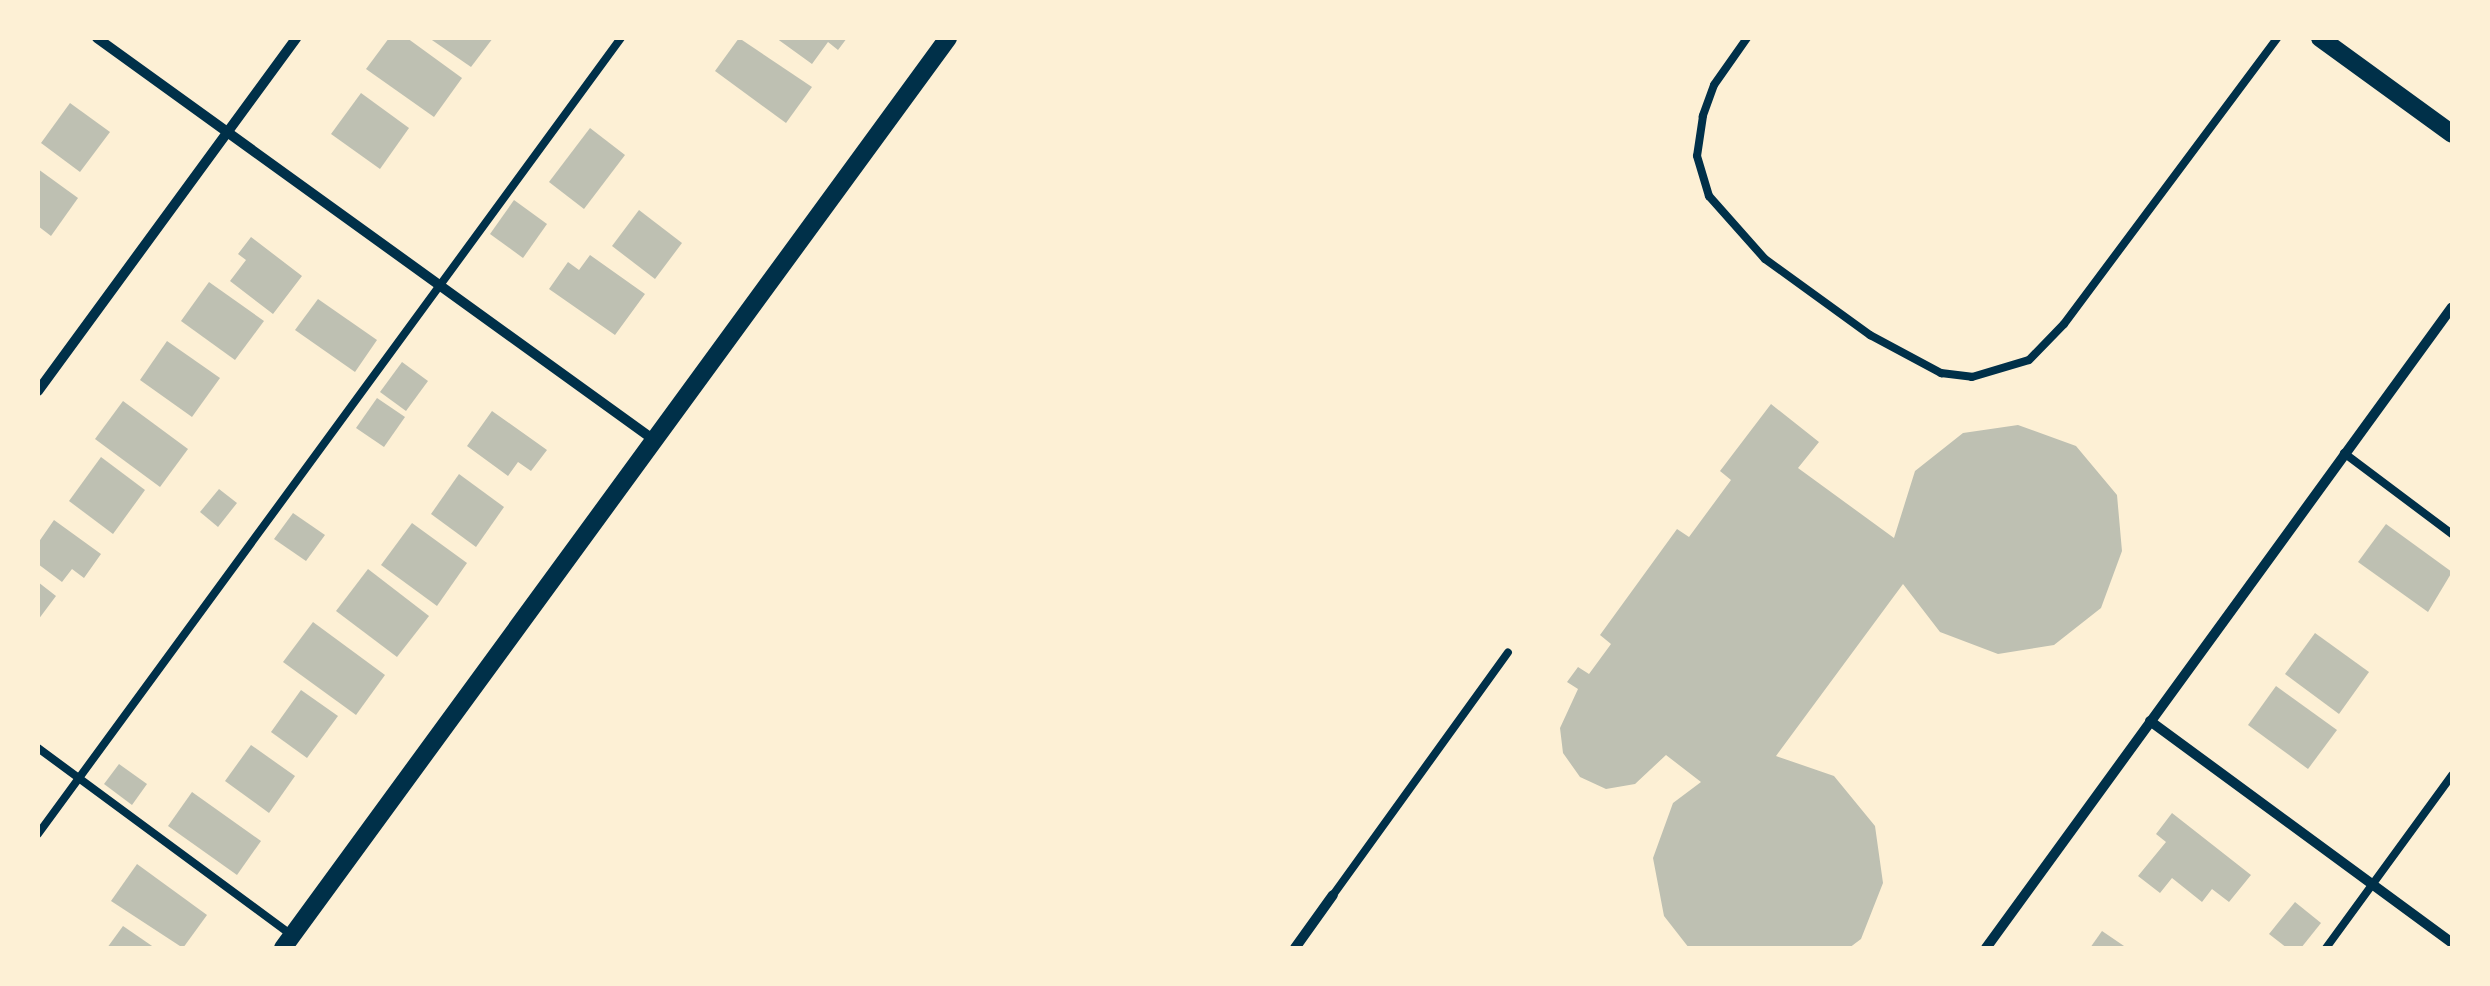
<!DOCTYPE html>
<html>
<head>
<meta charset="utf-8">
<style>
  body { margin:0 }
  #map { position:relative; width:2490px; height:986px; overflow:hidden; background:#fdf0d5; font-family:Arial,sans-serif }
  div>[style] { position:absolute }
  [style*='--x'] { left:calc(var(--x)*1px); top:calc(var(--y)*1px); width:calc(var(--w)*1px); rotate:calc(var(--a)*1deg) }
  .building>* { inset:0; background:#bec0b2 }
  .service>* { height:8px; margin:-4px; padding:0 4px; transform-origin:4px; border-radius:4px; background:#003049 }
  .minor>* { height:10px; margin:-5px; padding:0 5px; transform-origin:5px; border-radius:5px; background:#003049 }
  .tertiary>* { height:18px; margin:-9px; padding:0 9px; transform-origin:9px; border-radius:9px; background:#003049 }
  span { translate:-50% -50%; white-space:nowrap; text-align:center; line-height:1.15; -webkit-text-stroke:9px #fdf0d5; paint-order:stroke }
  .frame { position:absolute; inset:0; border:40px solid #fdf0d5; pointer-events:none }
</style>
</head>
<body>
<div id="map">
  <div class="building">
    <div style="clip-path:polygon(389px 38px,407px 38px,462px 78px,434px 117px,366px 69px)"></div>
    <div style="clip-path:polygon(429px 38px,493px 38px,471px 67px)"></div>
    <div style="clip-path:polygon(739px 38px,812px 87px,786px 123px,715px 71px)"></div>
    <div style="clip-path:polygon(776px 38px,847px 38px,838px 50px,828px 42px,812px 64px)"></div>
    <div style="clip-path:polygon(361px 93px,409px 128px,380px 169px,331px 134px)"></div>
    <div style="clip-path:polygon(70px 103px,110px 132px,80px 172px,41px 143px)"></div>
    <div style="clip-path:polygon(590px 128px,625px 155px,584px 209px,549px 182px)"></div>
    <div style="clip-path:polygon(38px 169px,78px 198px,51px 236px,38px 226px)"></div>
    <div style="clip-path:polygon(514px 200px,547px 224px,523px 258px,490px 234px)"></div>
    <div style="clip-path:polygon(639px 210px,682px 243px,655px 279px,612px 246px)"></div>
    <div style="clip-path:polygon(251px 237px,302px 276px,273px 314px,230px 281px,246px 260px,238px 254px)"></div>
    <div style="clip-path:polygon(590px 255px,645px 294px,615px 335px,549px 289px,568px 262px,579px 270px)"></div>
    <div style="clip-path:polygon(209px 282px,264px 321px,235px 360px,181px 321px)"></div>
    <div style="clip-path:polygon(318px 299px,377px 340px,355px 372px,295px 330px)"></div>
    <div style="clip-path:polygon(167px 341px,220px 378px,192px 417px,140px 380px)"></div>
    <div style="clip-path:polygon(402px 362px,428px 381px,406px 411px,380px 392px)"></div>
    <div style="clip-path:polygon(377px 398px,405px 417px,384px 447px,356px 428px)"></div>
    <div style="clip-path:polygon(123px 401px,188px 449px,160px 487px,95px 439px)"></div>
    <div style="clip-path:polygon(1771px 404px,1819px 442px,1798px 468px,1894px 538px,1915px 471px,1963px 433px,2018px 425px,2076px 446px,2117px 495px,2122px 551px,2101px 608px,2054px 645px,1998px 654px,1940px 632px,1903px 584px,1776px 756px,1834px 776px,1875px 826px,1883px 883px,1861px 939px,1849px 948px,1689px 948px,1664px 916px,1653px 858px,1673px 803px,1701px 782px,1666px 755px,1635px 784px,1606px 789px,1580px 777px,1563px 753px,1560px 728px,1578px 689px,1567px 682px,1578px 667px,1589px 674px,1611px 644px,1600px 635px,1677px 529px,1689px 537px,1731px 480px,1720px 471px)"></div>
    <div style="clip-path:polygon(492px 411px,547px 450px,531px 471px,518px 462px,508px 476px,467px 446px)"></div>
    <div style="clip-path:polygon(101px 457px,145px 490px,113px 534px,69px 501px)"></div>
    <div style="clip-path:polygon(459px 474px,504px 507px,476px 547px,431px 514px)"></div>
    <div style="clip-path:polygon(219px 489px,237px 503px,218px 527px,200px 512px)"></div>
    <div style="clip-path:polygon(293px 513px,325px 535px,306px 561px,274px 539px)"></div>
    <div style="clip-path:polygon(54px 520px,101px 554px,84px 578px,72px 569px,62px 582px,38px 564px,38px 543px)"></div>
    <div style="clip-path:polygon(412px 523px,467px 563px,437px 606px,381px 565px)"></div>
    <div style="clip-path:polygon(2386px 524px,2452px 572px,2428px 612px,2358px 562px)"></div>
    <div style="clip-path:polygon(368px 569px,429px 616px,397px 657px,336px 611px)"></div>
    <div style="clip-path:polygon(38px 582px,56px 596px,38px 620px)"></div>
    <div style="clip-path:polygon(313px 622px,385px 675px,356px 715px,283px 662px)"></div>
    <div style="clip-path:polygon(2315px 633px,2369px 672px,2339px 714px,2285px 674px)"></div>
    <div style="clip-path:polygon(2276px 686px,2337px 730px,2308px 769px,2248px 725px)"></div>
    <div style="clip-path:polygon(301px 690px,338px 716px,307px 758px,271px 732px)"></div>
    <div style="clip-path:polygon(251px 745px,295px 776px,269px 813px,225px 781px)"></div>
    <div style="clip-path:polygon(119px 764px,147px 784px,132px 805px,104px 784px)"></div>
    <div style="clip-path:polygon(192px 792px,261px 841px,237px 875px,168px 826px)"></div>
    <div style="clip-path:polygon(2172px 813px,2251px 875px,2229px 902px,2212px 889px,2202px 902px,2172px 878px,2160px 893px,2138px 876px,2166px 842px,2156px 834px)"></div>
    <div style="clip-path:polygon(137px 864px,207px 915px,183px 948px,111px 901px)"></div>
    <div style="clip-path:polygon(2295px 902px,2321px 923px,2301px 948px,2287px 948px,2269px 934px)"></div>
    <div style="clip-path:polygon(123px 926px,155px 948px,107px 948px)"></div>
    <div style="clip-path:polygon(2102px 931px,2127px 948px,2090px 948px)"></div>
  </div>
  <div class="service">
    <div style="--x:1747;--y:38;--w:57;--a:125.1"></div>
    <div style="--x:1714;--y:85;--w:33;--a:110"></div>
    <div style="--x:1703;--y:116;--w:40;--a:98.5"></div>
    <div style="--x:1697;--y:156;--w:42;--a:73.3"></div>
    <div style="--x:1709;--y:196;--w:84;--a:48.4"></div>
    <div style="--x:1765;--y:259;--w:130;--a:35.9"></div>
    <div style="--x:1870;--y:335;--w:81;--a:28.2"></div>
    <div style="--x:1941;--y:373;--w:31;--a:7"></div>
    <div style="--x:1972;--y:377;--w:59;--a:-16.6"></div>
    <div style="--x:2029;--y:360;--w:50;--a:-45.8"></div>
    <div style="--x:2064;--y:324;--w:357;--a:-53.3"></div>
    <div style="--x:2344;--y:453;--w:135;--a:36.9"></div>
    <div style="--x:38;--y:748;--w:315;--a:36.4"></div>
    <div style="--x:38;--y:834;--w:987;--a:-53.78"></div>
    <div style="--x:1333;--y:895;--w:299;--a:-54.2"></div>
    <div style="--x:2326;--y:948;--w:214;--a:-53.9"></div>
  </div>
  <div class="minor">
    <div style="--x:97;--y:38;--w:687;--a:35.82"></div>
    <div style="--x:38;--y:391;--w:437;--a:-53.8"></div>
    <div style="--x:2150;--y:721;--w:375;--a:36.3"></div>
    <div style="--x:1295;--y:948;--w:65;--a:-54.4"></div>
    <div style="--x:1986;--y:948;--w:792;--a:-53.98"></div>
  </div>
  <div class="tertiary">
    <div style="--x:2320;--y:38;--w:163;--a:36"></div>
    <div style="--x:283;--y:948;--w:1127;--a:-53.84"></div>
  </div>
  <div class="frame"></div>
</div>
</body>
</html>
